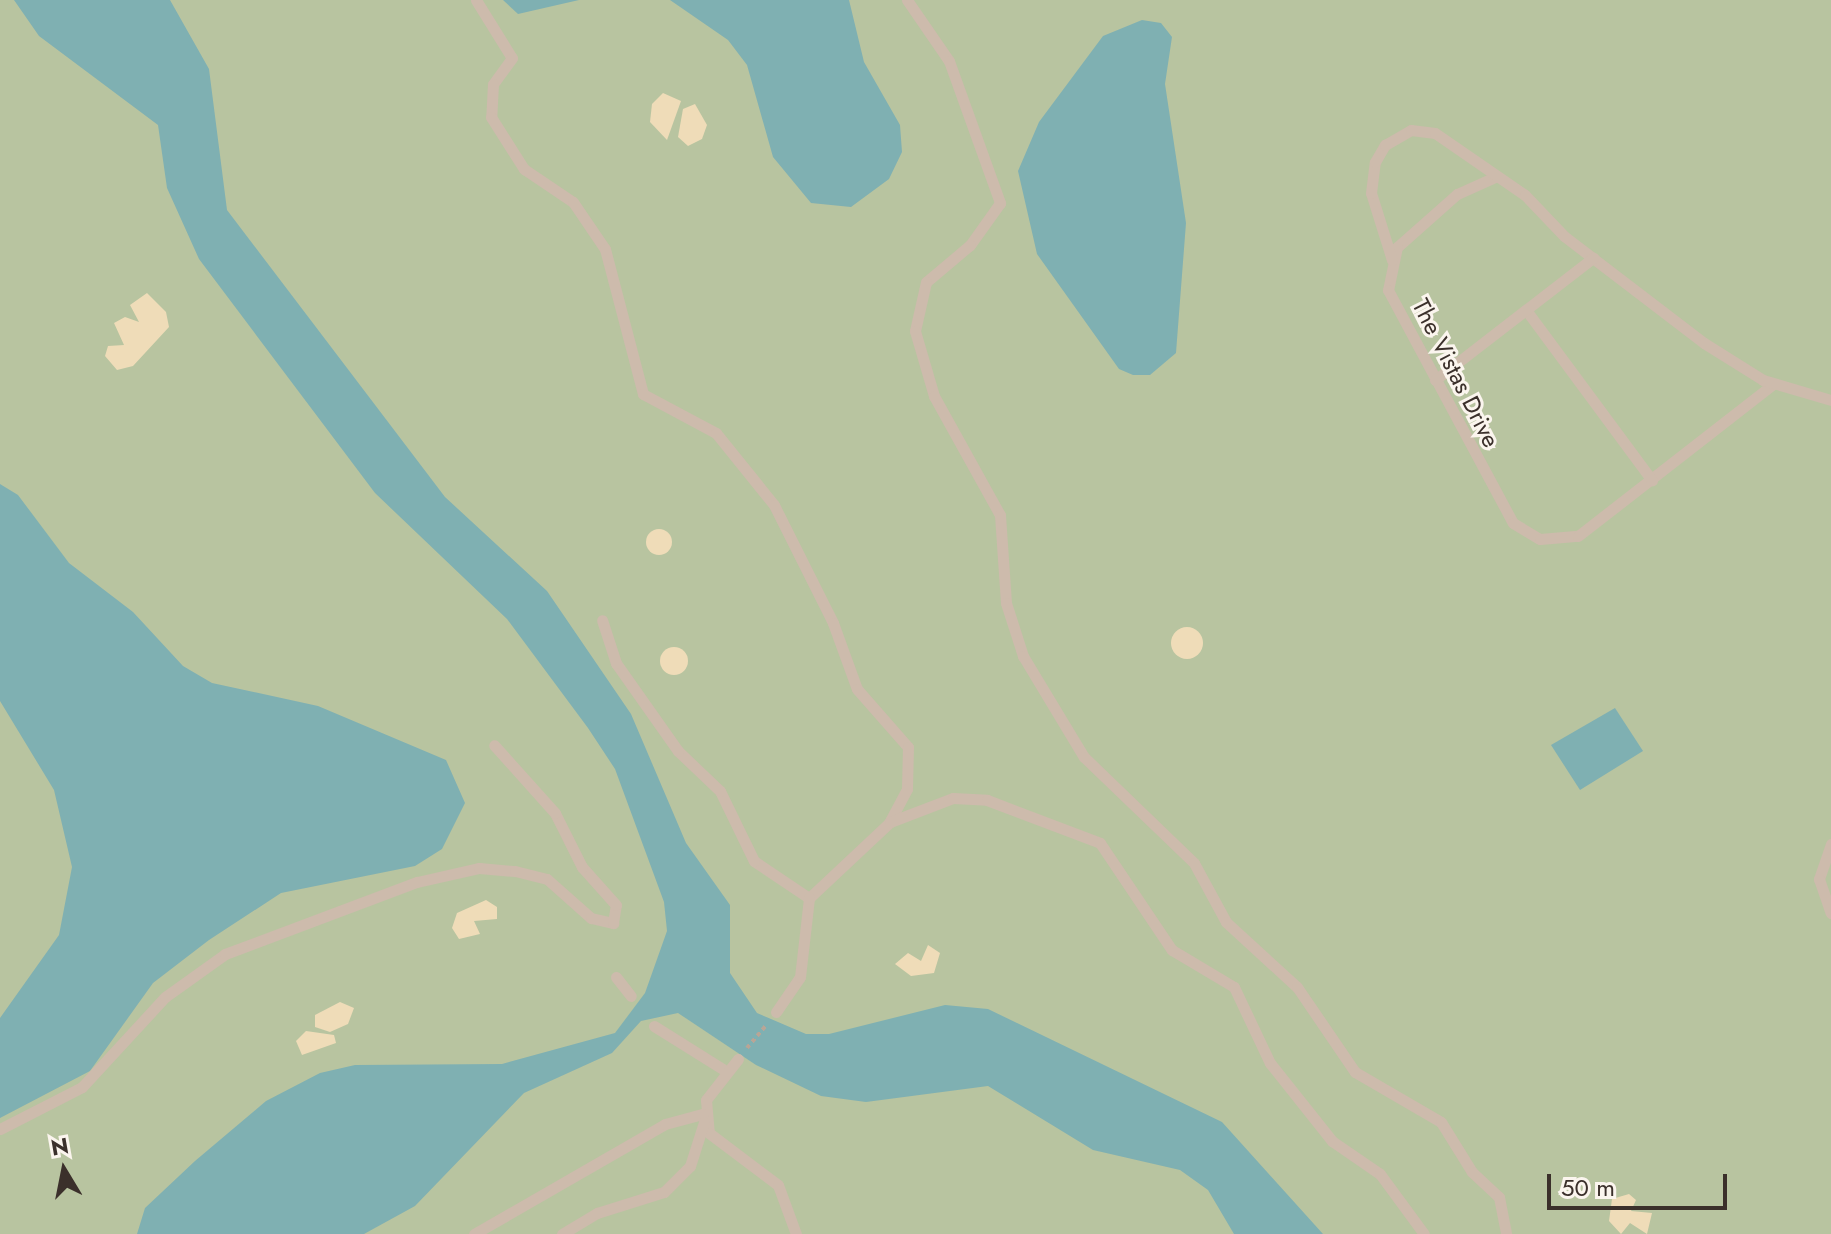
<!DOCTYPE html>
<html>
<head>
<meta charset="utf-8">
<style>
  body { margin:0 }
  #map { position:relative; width:1831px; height:1234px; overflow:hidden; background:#f4ebe1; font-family:Jost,sans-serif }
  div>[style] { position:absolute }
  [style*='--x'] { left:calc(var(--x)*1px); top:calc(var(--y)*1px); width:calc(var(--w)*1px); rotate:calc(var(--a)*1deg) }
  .green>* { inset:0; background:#b8c4a0 }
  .sand>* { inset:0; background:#efdcb8 }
  .round { border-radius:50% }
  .water>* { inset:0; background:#7fb0b2 }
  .path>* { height:4px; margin-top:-2px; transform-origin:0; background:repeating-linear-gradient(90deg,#b9a596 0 4px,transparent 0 8px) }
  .lane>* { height:11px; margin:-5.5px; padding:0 5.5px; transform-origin:5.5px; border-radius:5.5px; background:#cdbbac }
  span { translate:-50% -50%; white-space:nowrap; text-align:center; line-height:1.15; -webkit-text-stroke:6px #fbf5ee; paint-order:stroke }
  .street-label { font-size:24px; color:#3b302b }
  .north { position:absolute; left:24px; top:1130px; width:80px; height:80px; -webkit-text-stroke:6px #fbf5ee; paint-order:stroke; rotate:350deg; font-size:22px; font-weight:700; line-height:32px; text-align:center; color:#3b302b }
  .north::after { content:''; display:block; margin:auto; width:28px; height:36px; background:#3b302b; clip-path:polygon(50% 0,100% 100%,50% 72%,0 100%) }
  .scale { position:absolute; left:1547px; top:1174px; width:180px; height:36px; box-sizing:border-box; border:4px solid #3b302b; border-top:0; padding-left:10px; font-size:24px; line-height:28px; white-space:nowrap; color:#3b302b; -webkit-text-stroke:6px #fbf5ee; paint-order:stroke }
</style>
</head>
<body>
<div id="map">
  <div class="green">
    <div style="clip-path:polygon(0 0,1831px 0,1831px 1234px,0 1234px)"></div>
  </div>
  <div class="sand">
    <div style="clip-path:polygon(663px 93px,681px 101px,667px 140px,650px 122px,652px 104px)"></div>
    <div style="clip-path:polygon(695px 104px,707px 125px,702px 139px,688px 146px,678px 137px,683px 109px)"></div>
    <div style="clip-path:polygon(147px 293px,166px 312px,169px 327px,133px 366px,117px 370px,105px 356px,108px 346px,124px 345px,114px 323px,125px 317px,139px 322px,130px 305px)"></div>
    <div class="round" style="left:646px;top:529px;width:26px;height:26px"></div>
    <div class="round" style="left:1171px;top:627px;width:32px;height:32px"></div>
    <div class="round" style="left:660px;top:647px;width:28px;height:28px"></div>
    <div style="clip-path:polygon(486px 900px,497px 907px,497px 919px,474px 921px,480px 934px,459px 939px,452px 928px,457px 913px)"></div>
    <div style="clip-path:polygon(928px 945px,940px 953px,934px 973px,911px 976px,895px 964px,908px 953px,921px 961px)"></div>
    <div style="clip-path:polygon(340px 1002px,354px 1008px,348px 1024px,330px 1032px,315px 1027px,315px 1015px)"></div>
    <div style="clip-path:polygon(306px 1031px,334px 1035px,336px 1043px,302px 1055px,296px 1041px)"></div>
    <div style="clip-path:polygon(1629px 1194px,1636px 1200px,1631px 1211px,1652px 1213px,1647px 1234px,1630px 1223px,1621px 1234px,1609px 1221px,1612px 1199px)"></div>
  </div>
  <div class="water">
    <div style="clip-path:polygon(14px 0,170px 0,209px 69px,227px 210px,445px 497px,547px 591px,631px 714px,686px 843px,730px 905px,730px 973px,757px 1013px,806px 1034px,829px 1034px,945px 1005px,988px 1009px,1222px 1122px,1323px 1234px,1234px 1234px,1208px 1190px,1180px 1170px,1093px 1150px,988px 1086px,866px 1102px,821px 1096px,756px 1065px,678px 1013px,641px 1021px,612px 1053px,524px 1093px,415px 1206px,364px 1234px,137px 1234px,145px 1208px,195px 1161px,266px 1101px,320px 1073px,355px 1065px,502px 1064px,615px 1033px,645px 993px,667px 931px,664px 902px,615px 769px,588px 728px,507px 619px,375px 493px,199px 259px,167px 188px,158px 125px,39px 36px)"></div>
    <div style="clip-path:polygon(503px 0,579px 0,518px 14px)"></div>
    <div style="clip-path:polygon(670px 0,849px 0,864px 62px,900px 125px,902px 152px,889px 179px,851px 207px,811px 203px,773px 157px,747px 65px,728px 40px)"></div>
    <div style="clip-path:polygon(1142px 20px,1161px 23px,1172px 37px,1165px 84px,1186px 223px,1176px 353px,1150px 375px,1133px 375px,1119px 369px,1037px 254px,1018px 171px,1039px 122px,1103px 36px)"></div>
    <div style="clip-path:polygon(0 484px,18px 495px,69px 563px,133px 612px,183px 666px,212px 683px,318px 706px,446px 760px,465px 803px,442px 849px,415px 866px,281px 893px,209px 940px,153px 983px,90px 1071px,0 1118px,0 1018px,59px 935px,72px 867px,54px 790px,0 701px)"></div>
    <div style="clip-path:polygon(1615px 708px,1643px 751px,1580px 790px,1551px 745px)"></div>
  </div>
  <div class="path">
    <div style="--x:747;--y:1048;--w:31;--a:-50"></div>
  </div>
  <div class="lane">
    <div style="--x:476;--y:0;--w:68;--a:58.2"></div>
    <div style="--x:512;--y:58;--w:32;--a:126"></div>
    <div style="--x:493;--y:84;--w:33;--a:93"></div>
    <div style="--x:491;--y:117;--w:62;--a:57.6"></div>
    <div style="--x:524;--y:169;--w:59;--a:34"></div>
    <div style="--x:573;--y:202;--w:57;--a:55.8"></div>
    <div style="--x:605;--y:249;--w:150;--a:75.3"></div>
    <div style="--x:643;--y:394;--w:83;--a:28.1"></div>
    <div style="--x:716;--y:433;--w:92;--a:51.1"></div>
    <div style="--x:774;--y:505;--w:132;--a:63.4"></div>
    <div style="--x:833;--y:623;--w:70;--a:70"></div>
    <div style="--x:857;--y:689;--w:77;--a:48.7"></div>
    <div style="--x:908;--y:747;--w:42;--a:91.4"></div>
    <div style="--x:907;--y:789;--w:38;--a:118"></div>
    <div style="--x:889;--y:823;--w:110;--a:136.8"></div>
    <div style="--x:809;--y:898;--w:66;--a:-146.1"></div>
    <div style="--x:754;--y:861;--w:78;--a:-115.9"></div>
    <div style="--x:720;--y:791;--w:58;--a:-136.4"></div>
    <div style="--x:678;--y:751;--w:108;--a:-125.2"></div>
    <div style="--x:616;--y:663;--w:45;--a:-108"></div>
    <div style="--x:907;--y:0;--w:74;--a:55.5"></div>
    <div style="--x:949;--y:61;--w:151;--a:70.2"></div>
    <div style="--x:1000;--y:203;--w:52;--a:125.5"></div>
    <div style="--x:970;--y:245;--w:57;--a:139.9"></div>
    <div style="--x:926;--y:282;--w:50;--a:102.7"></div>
    <div style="--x:915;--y:331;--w:68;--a:73.7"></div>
    <div style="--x:934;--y:396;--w:136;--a:61"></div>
    <div style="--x:1000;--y:515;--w:88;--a:86.1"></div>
    <div style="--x:1006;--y:603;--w:56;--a:72.2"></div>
    <div style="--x:1023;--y:656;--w:118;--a:58.9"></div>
    <div style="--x:1084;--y:757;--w:153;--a:43.9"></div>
    <div style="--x:1194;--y:863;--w:67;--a:61.5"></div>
    <div style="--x:1226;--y:922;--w:96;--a:42.5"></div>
    <div style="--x:1297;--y:987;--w:103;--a:55.7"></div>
    <div style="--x:1355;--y:1072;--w:99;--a:30.2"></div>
    <div style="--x:1441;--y:1122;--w:59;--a:58.2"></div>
    <div style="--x:1472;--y:1172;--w:37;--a:43"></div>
    <div style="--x:1499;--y:1197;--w:38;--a:79"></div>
    <div style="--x:1495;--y:177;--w:42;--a:155.9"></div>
    <div style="--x:1457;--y:194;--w:80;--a:138.5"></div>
    <div style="--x:1397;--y:247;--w:44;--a:101.8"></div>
    <div style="--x:1388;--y:290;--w:264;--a:61.8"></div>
    <div style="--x:1513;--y:523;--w:31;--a:31"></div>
    <div style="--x:1540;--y:539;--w:38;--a:-5"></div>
    <div style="--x:1578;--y:536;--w:247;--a:-37.9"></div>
    <div style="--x:1392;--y:260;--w:70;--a:-107.4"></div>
    <div style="--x:1371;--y:193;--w:31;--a:-83"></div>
    <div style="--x:1375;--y:162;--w:20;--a:-60"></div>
    <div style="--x:1385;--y:145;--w:30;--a:-30"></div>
    <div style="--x:1411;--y:130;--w:24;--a:7"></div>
    <div style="--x:1435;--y:133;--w:109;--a:34.6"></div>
    <div style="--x:1525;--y:195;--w:57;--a:46.4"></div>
    <div style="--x:1564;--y:236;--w:176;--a:37.4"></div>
    <div style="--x:1704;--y:343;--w:70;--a:32.1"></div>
    <div style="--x:1763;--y:380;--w:71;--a:16.4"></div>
    <div style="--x:1526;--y:310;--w:212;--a:53.5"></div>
    <div style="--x:1435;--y:380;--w:200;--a:-37.7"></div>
    <div style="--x:890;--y:822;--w:67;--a:-20.9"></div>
    <div style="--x:953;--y:798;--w:34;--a:3"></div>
    <div style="--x:987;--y:800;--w:121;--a:20.8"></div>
    <div style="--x:1100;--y:843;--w:129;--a:56.1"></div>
    <div style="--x:1172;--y:950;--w:72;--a:30.8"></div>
    <div style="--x:1234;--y:987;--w:84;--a:64.7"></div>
    <div style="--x:1270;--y:1063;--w:100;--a:51.5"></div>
    <div style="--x:1332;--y:1141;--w:58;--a:34.5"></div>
    <div style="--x:1380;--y:1174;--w:74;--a:53.7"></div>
    <div style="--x:1831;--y:844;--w:37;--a:109"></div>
    <div style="--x:1819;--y:879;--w:36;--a:71"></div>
    <div style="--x:616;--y:977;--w:24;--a:52"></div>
    <div style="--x:776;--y:1012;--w:42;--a:-55.6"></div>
    <div style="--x:800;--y:977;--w:80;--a:-83.5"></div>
    <div style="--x:654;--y:1026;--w:85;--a:32"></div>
    <div style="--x:738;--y:1059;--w:52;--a:128"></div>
    <div style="--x:706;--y:1100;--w:33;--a:85"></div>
    <div style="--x:709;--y:1133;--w:86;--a:37"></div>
    <div style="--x:778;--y:1185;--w:52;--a:69.8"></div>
    <div style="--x:0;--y:1129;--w:92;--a:-27.1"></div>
    <div style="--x:82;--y:1087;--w:122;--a:-47.3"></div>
    <div style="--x:165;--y:997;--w:74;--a:-35.6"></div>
    <div style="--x:225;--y:954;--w:205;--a:-20.6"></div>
    <div style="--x:417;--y:882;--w:64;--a:-12.7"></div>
    <div style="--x:479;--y:868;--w:36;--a:5"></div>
    <div style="--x:515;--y:871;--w:33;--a:14"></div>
    <div style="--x:547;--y:879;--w:59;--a:41.6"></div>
    <div style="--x:591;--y:918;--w:23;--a:13"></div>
    <div style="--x:613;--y:923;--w:18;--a:-81"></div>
    <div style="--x:616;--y:905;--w:51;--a:-131.8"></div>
    <div style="--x:582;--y:867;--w:60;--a:-116.6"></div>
    <div style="--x:555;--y:813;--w:91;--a:-131.9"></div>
    <div style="--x:474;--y:1234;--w:220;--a:-29.9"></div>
    <div style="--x:665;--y:1124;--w:39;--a:-15"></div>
    <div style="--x:562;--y:1234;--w:41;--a:-31"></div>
    <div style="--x:597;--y:1213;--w:70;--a:-17.4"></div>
    <div style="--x:664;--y:1192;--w:37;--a:-45"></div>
    <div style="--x:690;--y:1166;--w:46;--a:-72.3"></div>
  </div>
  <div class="street-label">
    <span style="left:1456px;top:373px;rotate:63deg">The Vistas Drive</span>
  </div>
  <div class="north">N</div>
  <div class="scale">50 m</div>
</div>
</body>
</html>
